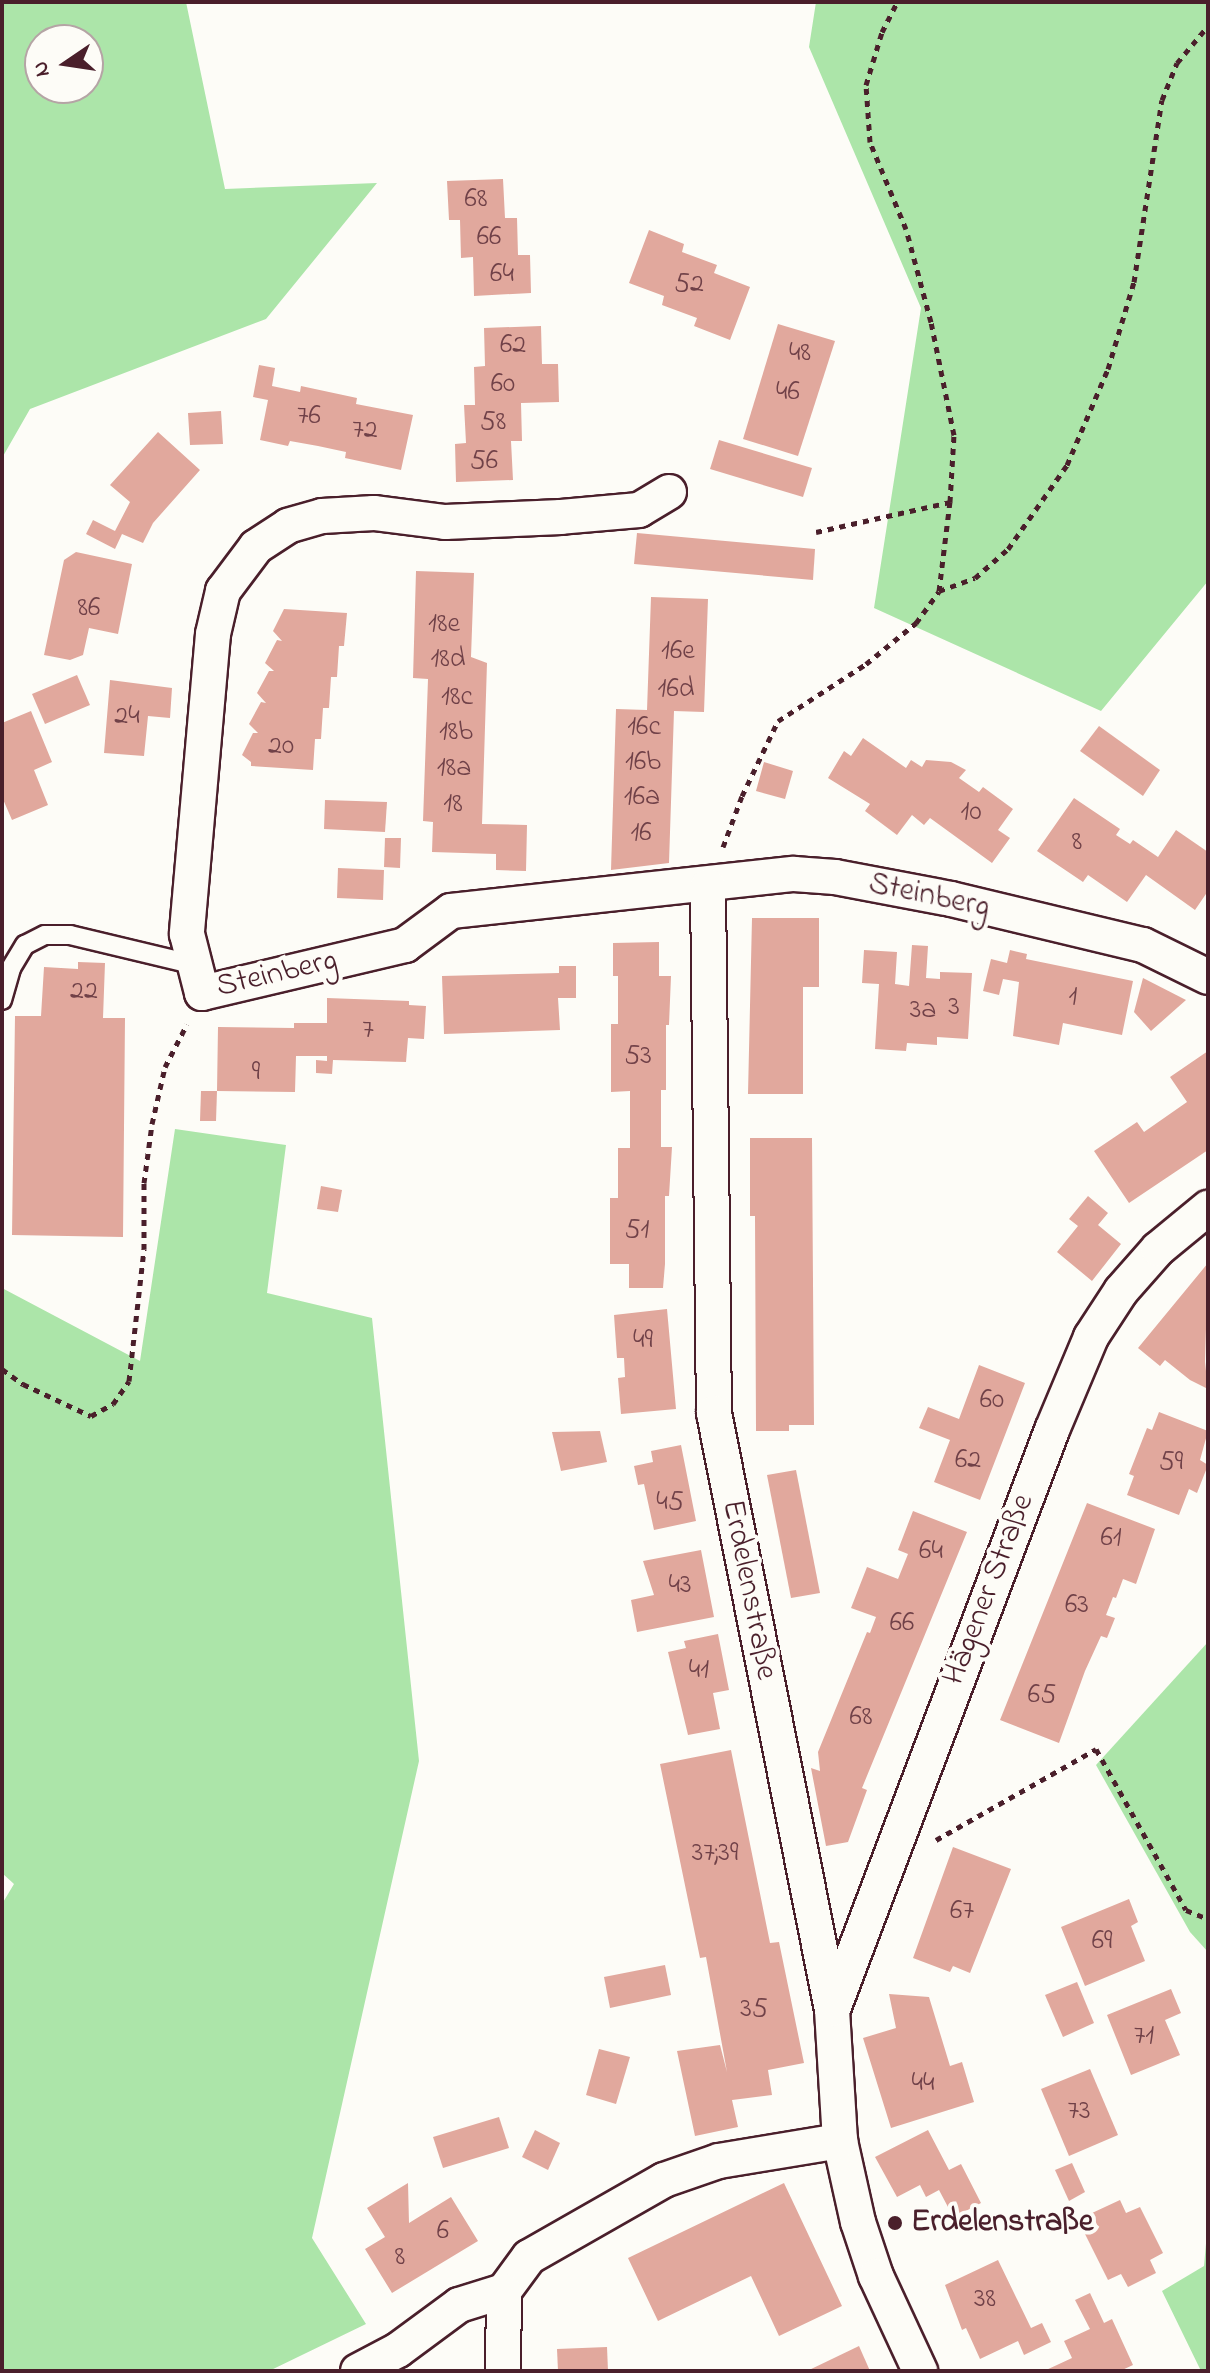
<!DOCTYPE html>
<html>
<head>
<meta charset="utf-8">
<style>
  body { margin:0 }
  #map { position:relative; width:1210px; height:2373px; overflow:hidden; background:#fdfcf7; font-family:"Indie Flower",sans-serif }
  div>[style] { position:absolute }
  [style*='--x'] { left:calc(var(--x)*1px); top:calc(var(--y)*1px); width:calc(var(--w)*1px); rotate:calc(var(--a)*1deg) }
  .green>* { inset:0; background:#ace5a9 }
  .building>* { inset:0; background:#e1a89d }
  .path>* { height:5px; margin-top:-2.5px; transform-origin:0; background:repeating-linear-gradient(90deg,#4a1f2b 0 6px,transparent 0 12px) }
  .roads { filter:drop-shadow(2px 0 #4a1f2b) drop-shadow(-2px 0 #4a1f2b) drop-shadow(0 2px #4a1f2b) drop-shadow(0 -2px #4a1f2b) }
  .service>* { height:18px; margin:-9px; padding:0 9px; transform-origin:9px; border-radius:9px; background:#fdfcf7 }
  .minor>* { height:34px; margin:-17px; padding:0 17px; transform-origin:17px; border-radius:17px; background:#fdfcf7 }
  .dots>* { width:22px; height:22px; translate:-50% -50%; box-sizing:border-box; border:4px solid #fdfcf7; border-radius:50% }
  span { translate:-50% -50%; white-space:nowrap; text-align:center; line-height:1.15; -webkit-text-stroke:8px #fdfcf7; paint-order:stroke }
  .number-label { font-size:28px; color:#704148 }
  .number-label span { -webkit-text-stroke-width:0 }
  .street-label { font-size:32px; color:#4a1f2b }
  .poi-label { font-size:32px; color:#4a1f2b; font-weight:700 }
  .left { translate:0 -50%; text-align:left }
  .frame { position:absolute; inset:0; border:4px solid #4a1f2b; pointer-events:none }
  .north { position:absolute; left:24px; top:24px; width:80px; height:80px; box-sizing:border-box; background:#fdfcf7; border:2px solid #b5a4a5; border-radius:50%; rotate:257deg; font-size:22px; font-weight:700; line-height:32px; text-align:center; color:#4a1f2b }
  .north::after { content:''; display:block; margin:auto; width:28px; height:36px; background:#4a1f2b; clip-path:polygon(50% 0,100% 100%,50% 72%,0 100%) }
</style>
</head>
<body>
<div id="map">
  <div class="green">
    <div style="clip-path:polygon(evenodd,2px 2px,186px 2px,225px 189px,377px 183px,266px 319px,30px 409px,2px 458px,2px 2px,40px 40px,88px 40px,88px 88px,40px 88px,40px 40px)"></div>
    <div style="clip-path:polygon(816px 2px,1208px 2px,1208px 581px,1101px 711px,874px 608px,921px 308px,809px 47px)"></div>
    <div style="clip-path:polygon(175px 1129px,286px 1145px,267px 1293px,372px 1318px,419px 1761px,312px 2238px,366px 2324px,269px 2371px,2px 2371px,2px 1904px,14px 1884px,2px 1873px,2px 1288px,140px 1361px)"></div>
    <div style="clip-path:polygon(1208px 1642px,1208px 1952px,1190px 1932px,1096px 1765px)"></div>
    <div style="clip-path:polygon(1208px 2221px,1208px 2371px,1201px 2371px,1162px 2291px,1204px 2266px)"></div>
  </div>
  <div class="building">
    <div style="clip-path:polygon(503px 179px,505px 218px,517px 218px,518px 255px,530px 255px,531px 293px,474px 296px,473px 257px,461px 258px,460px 220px,449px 220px,447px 181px)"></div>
    <div style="clip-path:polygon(649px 230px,684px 244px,682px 252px,717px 265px,714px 273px,750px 287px,730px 340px,694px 326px,697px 318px,662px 305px,664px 296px,629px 283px)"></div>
    <div style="clip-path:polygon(778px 324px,835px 341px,798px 456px,743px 439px)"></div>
    <div style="clip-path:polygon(541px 326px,542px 364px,558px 364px,559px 402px,521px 403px,522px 441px,511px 441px,513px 480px,456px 482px,455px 444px,466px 443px,464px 405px,475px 405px,474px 367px,485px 366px,484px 328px)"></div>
    <div style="clip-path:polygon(259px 365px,275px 368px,272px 386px,300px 392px,301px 386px,357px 398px,356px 404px,413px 415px,401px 470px,345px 458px,346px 452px,318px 446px,290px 441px,288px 446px,260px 440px,268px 400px,253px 397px)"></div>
    <div style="clip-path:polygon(221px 411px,223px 444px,190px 445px,188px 413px)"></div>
    <div style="clip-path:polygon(158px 432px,200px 470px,153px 523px,143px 543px,122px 534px,115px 549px,86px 534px,93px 520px,115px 531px,130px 502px,110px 485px)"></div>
    <div style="clip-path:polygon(719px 440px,812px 468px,803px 497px,710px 469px)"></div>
    <div style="clip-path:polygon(637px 533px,815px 549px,813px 580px,634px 564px)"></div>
    <div style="clip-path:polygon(76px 552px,132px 564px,118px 634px,89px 628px,83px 655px,70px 660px,44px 655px,64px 560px)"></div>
    <div style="clip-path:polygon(416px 571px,474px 573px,471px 657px,487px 663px,482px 824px,527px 825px,526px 871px,496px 870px,496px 854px,432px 852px,433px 822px,423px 821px,428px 679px,413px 678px)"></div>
    <div style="clip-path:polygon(651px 597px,708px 599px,704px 712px,674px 711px,669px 863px,611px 870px,616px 709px,647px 710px)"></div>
    <div style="clip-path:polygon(284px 609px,347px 613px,344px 646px,339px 646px,337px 677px,331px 677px,329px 708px,323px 708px,321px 739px,315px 739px,313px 770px,251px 766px,251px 762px,242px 755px,253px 733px,258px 733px,249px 724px,261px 702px,266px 703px,257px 693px,269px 671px,274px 671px,265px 663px,277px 640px,282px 641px,273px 631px)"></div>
    <div style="clip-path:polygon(77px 675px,90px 705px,45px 724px,32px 694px)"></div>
    <div style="clip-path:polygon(110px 680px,172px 688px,170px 718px,148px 716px,144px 756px,104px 753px)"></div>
    <div style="clip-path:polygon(31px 711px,52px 762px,34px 770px,48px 805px,12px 820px,2px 797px,2px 723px)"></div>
    <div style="clip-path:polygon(1099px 726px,1160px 770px,1143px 796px,1080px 751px)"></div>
    <div style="clip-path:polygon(863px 738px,906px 768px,911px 760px,922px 767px,926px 760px,951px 762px,966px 770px,959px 778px,979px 792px,983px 787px,1013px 809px,998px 830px,1010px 838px,992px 863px,930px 818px,924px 825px,912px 815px,897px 835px,865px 811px,870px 804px,828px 778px,844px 751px,851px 756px)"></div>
    <div style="clip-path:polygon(764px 762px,793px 771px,785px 799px,756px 791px)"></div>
    <div style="clip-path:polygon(1074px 798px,1120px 829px,1116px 835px,1130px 844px,1133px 840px,1158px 857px,1176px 830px,1208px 852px,1208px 891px,1195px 910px,1146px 875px,1127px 902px,1088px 875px,1083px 882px,1037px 851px)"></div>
    <div style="clip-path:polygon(325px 800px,387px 802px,385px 832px,324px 829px)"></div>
    <div style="clip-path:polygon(385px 838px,401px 838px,400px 868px,384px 867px)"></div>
    <div style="clip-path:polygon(338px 868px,384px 870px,383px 900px,337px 898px)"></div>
    <div style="clip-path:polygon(752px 918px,819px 918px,819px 987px,803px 987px,803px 1094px,748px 1094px)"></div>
    <div style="clip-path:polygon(659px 942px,659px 976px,671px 976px,669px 1025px,666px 1025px,666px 1090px,661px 1090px,661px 1147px,672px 1147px,669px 1196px,665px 1196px,665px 1264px,663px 1288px,629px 1288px,629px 1264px,610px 1264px,610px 1198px,618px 1198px,618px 1148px,630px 1148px,630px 1091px,611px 1092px,611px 1024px,618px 1024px,618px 976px,613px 976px,613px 943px)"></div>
    <div style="clip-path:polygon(912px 945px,928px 946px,926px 978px,940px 979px,940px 972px,972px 973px,968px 1039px,937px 1037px,937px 1045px,907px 1043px,906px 1051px,875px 1049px,879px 984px,862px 983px,864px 950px,897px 952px,895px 984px,909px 986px)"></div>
    <div style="clip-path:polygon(1010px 950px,1027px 954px,1026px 959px,1133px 981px,1122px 1035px,1063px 1023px,1059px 1045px,1013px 1036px,1019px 982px,1003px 979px,999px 995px,983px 991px,991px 959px,1007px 963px)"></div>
    <div style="clip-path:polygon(78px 962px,105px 963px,103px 1018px,125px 1018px,123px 1237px,12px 1235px,15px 1016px,41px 1016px,44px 967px,78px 969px)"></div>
    <div style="clip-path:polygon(559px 966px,576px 966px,576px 998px,558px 998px,560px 1030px,444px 1034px,442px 976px,559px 973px)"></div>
    <div style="clip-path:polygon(1143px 978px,1186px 1000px,1151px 1031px,1134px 1012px)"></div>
    <div style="clip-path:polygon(327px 998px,409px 1001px,409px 1005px,426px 1006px,424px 1039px,408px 1038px,406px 1062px,333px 1060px,332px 1074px,316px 1073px,316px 1060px,327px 1061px,327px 1056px,296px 1056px,295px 1092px,217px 1091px,218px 1027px,294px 1028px,294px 1023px,327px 1023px)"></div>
    <div style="clip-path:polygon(1208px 1051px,1208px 1150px,1129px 1203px,1094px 1151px,1137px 1122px,1144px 1132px,1187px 1102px,1170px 1077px)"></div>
    <div style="clip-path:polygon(201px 1091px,217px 1091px,216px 1121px,200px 1121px)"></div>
    <div style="clip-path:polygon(750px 1138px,812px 1138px,814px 1425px,789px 1425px,789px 1431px,756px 1431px,755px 1216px,750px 1216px)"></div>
    <div style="clip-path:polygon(321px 1186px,342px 1190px,338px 1212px,317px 1209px)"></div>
    <div style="clip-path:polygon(1088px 1196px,1108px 1213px,1098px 1225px,1121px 1244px,1092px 1281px,1057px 1252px,1078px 1226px,1069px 1219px)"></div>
    <div style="clip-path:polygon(1208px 1263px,1205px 1362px,1208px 1389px,1190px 1380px,1165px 1360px,1160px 1366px,1138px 1348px)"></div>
    <div style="clip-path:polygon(667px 1309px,676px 1409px,621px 1414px,618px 1378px,625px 1377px,624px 1358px,617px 1358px,614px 1315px)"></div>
    <div style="clip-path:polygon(979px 1365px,1025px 1383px,980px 1500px,934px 1482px,950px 1440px,919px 1428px,928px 1407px,959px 1419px)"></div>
    <div style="clip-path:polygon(1159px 1412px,1208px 1431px,1200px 1460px,1208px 1465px,1197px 1493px,1189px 1489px,1179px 1515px,1127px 1495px,1134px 1476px,1129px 1474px,1147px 1428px,1152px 1430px)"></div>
    <div style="clip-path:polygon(600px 1431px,607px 1462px,561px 1471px,552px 1432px)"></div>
    <div style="clip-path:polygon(681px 1445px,696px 1521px,654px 1530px,644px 1484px,638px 1485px,634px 1466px,653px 1462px,651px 1451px)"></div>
    <div style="clip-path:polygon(796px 1470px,820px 1593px,791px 1598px,767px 1475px)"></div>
    <div style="clip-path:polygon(1087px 1503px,1155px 1529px,1136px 1584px,1123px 1579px,1116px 1598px,1113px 1597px,1106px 1615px,1115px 1618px,1107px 1638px,1101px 1636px,1085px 1671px,1059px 1743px,1000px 1720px)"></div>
    <div style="clip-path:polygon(913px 1511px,967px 1532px,862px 1788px,867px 1790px,848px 1842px,826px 1846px,811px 1768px,820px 1771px,818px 1752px,867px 1632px,870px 1633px,876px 1617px,851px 1608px,867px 1567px,898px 1579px,908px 1554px,898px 1550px)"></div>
    <div style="clip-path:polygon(701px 1550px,714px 1617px,637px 1632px,631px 1600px,654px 1595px,643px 1561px)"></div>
    <div style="clip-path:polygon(718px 1634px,729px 1690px,713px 1693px,720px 1729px,688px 1735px,668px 1652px,686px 1648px,684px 1641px)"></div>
    <div style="clip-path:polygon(731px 1750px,770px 1943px,779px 1942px,804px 2063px,768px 2070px,772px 2095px,732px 2100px,738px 2127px,695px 2136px,677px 2051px,720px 2045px,727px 2072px,706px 1957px,700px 1958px,660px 1764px)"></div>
    <div style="clip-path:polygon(953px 1847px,1011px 1869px,970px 1973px,953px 1966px,950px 1972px,913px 1958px)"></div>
    <div style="clip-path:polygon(1129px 1899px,1138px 1922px,1131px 1926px,1145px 1961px,1085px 1986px,1061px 1927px)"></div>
    <div style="clip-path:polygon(665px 1965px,671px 1995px,610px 2008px,604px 1977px)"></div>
    <div style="clip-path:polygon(1077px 1982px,1094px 2023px,1063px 2037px,1045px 1995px)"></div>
    <div style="clip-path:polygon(1171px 1989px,1181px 2013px,1165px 2020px,1180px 2055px,1131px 2075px,1107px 2015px)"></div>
    <div style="clip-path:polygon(889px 1994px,929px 1997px,950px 2066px,962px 2062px,974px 2102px,891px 2128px,863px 2038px,896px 2028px)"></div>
    <div style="clip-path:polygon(599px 2049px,630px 2057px,616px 2104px,586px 2095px)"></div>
    <div style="clip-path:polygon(1090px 2069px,1118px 2135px,1069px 2156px,1041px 2089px)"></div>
    <div style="clip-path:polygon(499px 2117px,509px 2148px,443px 2168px,433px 2137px)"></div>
    <div style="clip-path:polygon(535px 2130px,560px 2143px,548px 2170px,522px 2157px)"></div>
    <div style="clip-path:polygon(928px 2130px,949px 2170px,961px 2164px,981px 2203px,960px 2214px,965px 2223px,958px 2226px,939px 2190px,926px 2197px,920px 2185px,897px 2197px,875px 2157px)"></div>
    <div style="clip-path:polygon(1072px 2163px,1085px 2192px,1069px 2201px,1055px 2170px)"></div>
    <div style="clip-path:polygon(408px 2183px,409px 2223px,451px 2197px,478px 2241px,392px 2293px,365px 2249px,385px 2237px,367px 2208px)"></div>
    <div style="clip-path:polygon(784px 2183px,842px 2306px,779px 2336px,751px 2276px,658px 2321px,628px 2258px)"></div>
    <div style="clip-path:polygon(1120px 2200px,1126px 2213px,1140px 2207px,1163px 2253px,1150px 2260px,1156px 2273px,1128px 2287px,1121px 2274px,1108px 2280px,1085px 2234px,1098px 2227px,1092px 2213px)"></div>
    <div style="clip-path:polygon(998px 2260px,1031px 2328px,1042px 2323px,1051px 2342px,1024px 2355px,1018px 2341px,980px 2359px,966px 2328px,962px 2330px,945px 2285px)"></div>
    <div style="clip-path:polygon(1090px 2293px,1104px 2323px,1112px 2319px,1133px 2365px,1120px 2371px,1044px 2371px,1072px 2358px,1064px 2341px,1090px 2329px,1075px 2300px)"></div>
    <div style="clip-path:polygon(859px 2346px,870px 2371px,807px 2371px)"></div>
    <div style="clip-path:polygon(607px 2347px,608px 2371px,558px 2371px,557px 2349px)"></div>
  </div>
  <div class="path">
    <div style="--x:816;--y:532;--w:137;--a:-12.6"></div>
    <div style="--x:939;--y:591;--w:38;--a:-20"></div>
    <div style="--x:975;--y:578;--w:44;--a:-41.3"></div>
    <div style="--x:1008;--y:549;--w:103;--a:-54.9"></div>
    <div style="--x:1067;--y:465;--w:104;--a:-66.9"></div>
    <div style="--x:1108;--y:369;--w:91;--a:-73.4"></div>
    <div style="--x:1134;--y:282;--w:184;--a:-81.3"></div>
    <div style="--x:1162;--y:100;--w:40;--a:-68"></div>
    <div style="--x:1177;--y:63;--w:48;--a:-50"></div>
    <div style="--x:723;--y:847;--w:54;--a:-69.6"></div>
    <div style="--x:742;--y:796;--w:83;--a:-64.4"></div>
    <div style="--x:778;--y:721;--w:105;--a:-32.9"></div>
    <div style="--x:866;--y:664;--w:65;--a:-39.4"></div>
    <div style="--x:916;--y:623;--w:39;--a:-54"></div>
    <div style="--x:939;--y:591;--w:90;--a:-83"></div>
    <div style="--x:950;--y:502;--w:67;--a:-86.6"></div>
    <div style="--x:954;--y:435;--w:115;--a:-101.5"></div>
    <div style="--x:931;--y:322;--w:96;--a:-105"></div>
    <div style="--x:906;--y:229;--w:94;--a:-112.5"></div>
    <div style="--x:870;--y:142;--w:57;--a:-94"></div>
    <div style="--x:866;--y:85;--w:55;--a:-73.2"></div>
    <div style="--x:882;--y:32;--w:34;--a:-63"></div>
    <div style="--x:2;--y:1369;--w:26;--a:36"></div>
    <div style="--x:23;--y:1384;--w:75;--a:25.2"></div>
    <div style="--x:91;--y:1416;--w:25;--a:-29"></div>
    <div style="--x:113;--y:1404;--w:28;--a:-55"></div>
    <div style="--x:129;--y:1381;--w:133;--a:-83.5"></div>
    <div style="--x:144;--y:1249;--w:66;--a:-90"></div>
    <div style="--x:144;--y:1183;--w:60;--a:-82.3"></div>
    <div style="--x:152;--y:1124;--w:58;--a:-77.2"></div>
    <div style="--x:165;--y:1067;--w:48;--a:-62.9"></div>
    <div style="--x:936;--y:1840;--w:184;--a:-29.6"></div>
    <div style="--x:1096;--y:1749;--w:184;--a:60.8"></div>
    <div style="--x:1186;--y:1910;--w:24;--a:22"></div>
  </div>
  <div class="roads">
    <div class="service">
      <div style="--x:2;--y:1000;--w:33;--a:-74"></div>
      <div style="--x:11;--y:968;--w:27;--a:-59"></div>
      <div style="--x:25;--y:945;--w:22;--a:-27"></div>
      <div style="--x:45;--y:935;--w:25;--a:0"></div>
      <div style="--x:70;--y:935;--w:129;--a:13.5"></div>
    </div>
    <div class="minor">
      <div style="--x:669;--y:492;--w:35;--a:149"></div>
      <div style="--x:639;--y:510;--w:78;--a:174.9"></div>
      <div style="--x:561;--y:517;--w:116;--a:177.5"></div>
      <div style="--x:445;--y:522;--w:72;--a:-172.8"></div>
      <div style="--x:374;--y:513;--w:52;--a:176.7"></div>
      <div style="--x:322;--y:516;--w:35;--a:164"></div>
      <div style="--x:288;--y:526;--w:38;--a:147"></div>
      <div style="--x:256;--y:547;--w:55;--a:126.9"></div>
      <div style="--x:223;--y:591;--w:44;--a:103.1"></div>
      <div style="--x:213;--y:634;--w:301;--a:95"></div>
      <div style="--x:187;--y:934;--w:61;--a:75.7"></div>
      <div style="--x:202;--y:993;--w:209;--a:-13.3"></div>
      <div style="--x:405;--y:945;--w:57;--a:-36.5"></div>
      <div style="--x:451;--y:911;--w:345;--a:-6.2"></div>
      <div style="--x:794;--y:874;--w:41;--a:4.2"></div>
      <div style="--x:835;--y:877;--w:118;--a:10.7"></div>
      <div style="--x:951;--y:899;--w:197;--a:13.5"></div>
      <div style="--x:1143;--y:945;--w:72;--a:26.2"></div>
      <div style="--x:708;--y:886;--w:527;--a:89.35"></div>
      <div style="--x:714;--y:1413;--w:609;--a:78.82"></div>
      <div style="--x:832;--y:2010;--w:131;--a:86.5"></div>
      <div style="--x:840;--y:2141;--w:83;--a:77.5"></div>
      <div style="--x:858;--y:2222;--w:57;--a:71.6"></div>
      <div style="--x:876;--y:2276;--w:105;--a:65.1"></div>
      <div style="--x:833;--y:2009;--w:619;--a:-69.28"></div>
      <div style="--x:1052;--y:1430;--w:101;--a:-67.2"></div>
      <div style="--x:1091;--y:1337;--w:55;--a:-56.9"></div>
      <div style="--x:1121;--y:1291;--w:56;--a:-48.6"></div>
      <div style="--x:1158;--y:1249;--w:65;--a:-39.4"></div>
      <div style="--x:358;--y:2371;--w:45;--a:-27.7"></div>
      <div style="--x:398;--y:2350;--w:76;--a:-36.4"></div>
      <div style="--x:459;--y:2305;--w:47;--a:-17.3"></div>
      <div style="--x:504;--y:2291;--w:42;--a:-53.7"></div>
      <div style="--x:529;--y:2257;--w:155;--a:-29.7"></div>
      <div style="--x:664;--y:2180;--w:58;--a:-19.1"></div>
      <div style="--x:719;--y:2161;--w:123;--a:-9.4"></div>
      <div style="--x:503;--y:2371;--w:80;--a:-89.3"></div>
    </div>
  </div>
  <div class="dots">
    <div style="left:895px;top:2223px;background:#4a1f2b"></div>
  </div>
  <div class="number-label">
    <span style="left:476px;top:200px">68</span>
    <span style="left:489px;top:238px">66</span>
    <span style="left:502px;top:275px">64</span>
    <span style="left:689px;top:285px">52</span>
    <span style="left:513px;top:346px">62</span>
    <span style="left:800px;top:354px">48</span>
    <span style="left:503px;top:385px">60</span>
    <span style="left:788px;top:393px">46</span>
    <span style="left:309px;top:417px">76</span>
    <span style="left:493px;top:423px">58</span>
    <span style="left:365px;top:431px">72</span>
    <span style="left:484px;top:462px">56</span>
    <span style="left:89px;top:609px">86</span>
    <span style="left:444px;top:625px">18e</span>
    <span style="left:678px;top:652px">16e</span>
    <span style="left:448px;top:660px">18d</span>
    <span style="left:676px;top:690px">16d</span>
    <span style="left:457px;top:698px">18c</span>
    <span style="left:127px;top:717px">24</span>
    <span style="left:644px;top:728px">16c</span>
    <span style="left:456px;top:733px">18b</span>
    <span style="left:281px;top:747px">20</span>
    <span style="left:643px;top:763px">16b</span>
    <span style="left:454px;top:769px">18a</span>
    <span style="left:642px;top:798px">16a</span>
    <span style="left:453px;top:805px">18</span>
    <span style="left:971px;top:813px">10</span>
    <span style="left:641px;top:834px">16</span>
    <span style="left:1077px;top:843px">8</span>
    <span style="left:84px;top:992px">22</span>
    <span style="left:1073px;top:998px">1</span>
    <span style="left:954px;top:1008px">3</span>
    <span style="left:923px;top:1011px">3a</span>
    <span style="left:368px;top:1031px">7</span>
    <span style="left:638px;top:1057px">53</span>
    <span style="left:256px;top:1073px">9</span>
    <span style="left:637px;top:1231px">51</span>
    <span style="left:643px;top:1341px">49</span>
    <span style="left:992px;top:1401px">60</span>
    <span style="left:968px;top:1461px">62</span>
    <span style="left:1171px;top:1463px">59</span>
    <span style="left:670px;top:1503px">45</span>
    <span style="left:1111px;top:1539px">61</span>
    <span style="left:931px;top:1552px">64</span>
    <span style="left:680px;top:1586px">43</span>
    <span style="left:1077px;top:1606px">63</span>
    <span style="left:902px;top:1624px">66</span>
    <span style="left:699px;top:1671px">41</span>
    <span style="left:1042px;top:1696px">65</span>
    <span style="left:861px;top:1718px">68</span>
    <span style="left:715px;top:1854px">37;39</span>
    <span style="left:962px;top:1912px">67</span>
    <span style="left:1102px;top:1942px">69</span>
    <span style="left:754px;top:2010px">35</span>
    <span style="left:1144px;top:2037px">71</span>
    <span style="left:923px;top:2084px">44</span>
    <span style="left:1079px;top:2112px">73</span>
    <span style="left:443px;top:2232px">6</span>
    <span style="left:400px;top:2258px">8</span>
    <span style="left:985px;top:2300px">38</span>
  </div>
  <div class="street-label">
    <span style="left:929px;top:897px;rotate:12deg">Steinberg</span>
    <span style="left:277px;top:975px;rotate:-13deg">Steinberg</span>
    <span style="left:748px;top:1590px;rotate:79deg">Erdelenstraße</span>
    <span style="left:990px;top:1590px;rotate:-69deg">Hägener Straße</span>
  </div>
  <div class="poi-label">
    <span class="left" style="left:911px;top:2223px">Erdelenstraße</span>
  </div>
  <div class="frame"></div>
  <div class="north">N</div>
</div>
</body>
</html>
